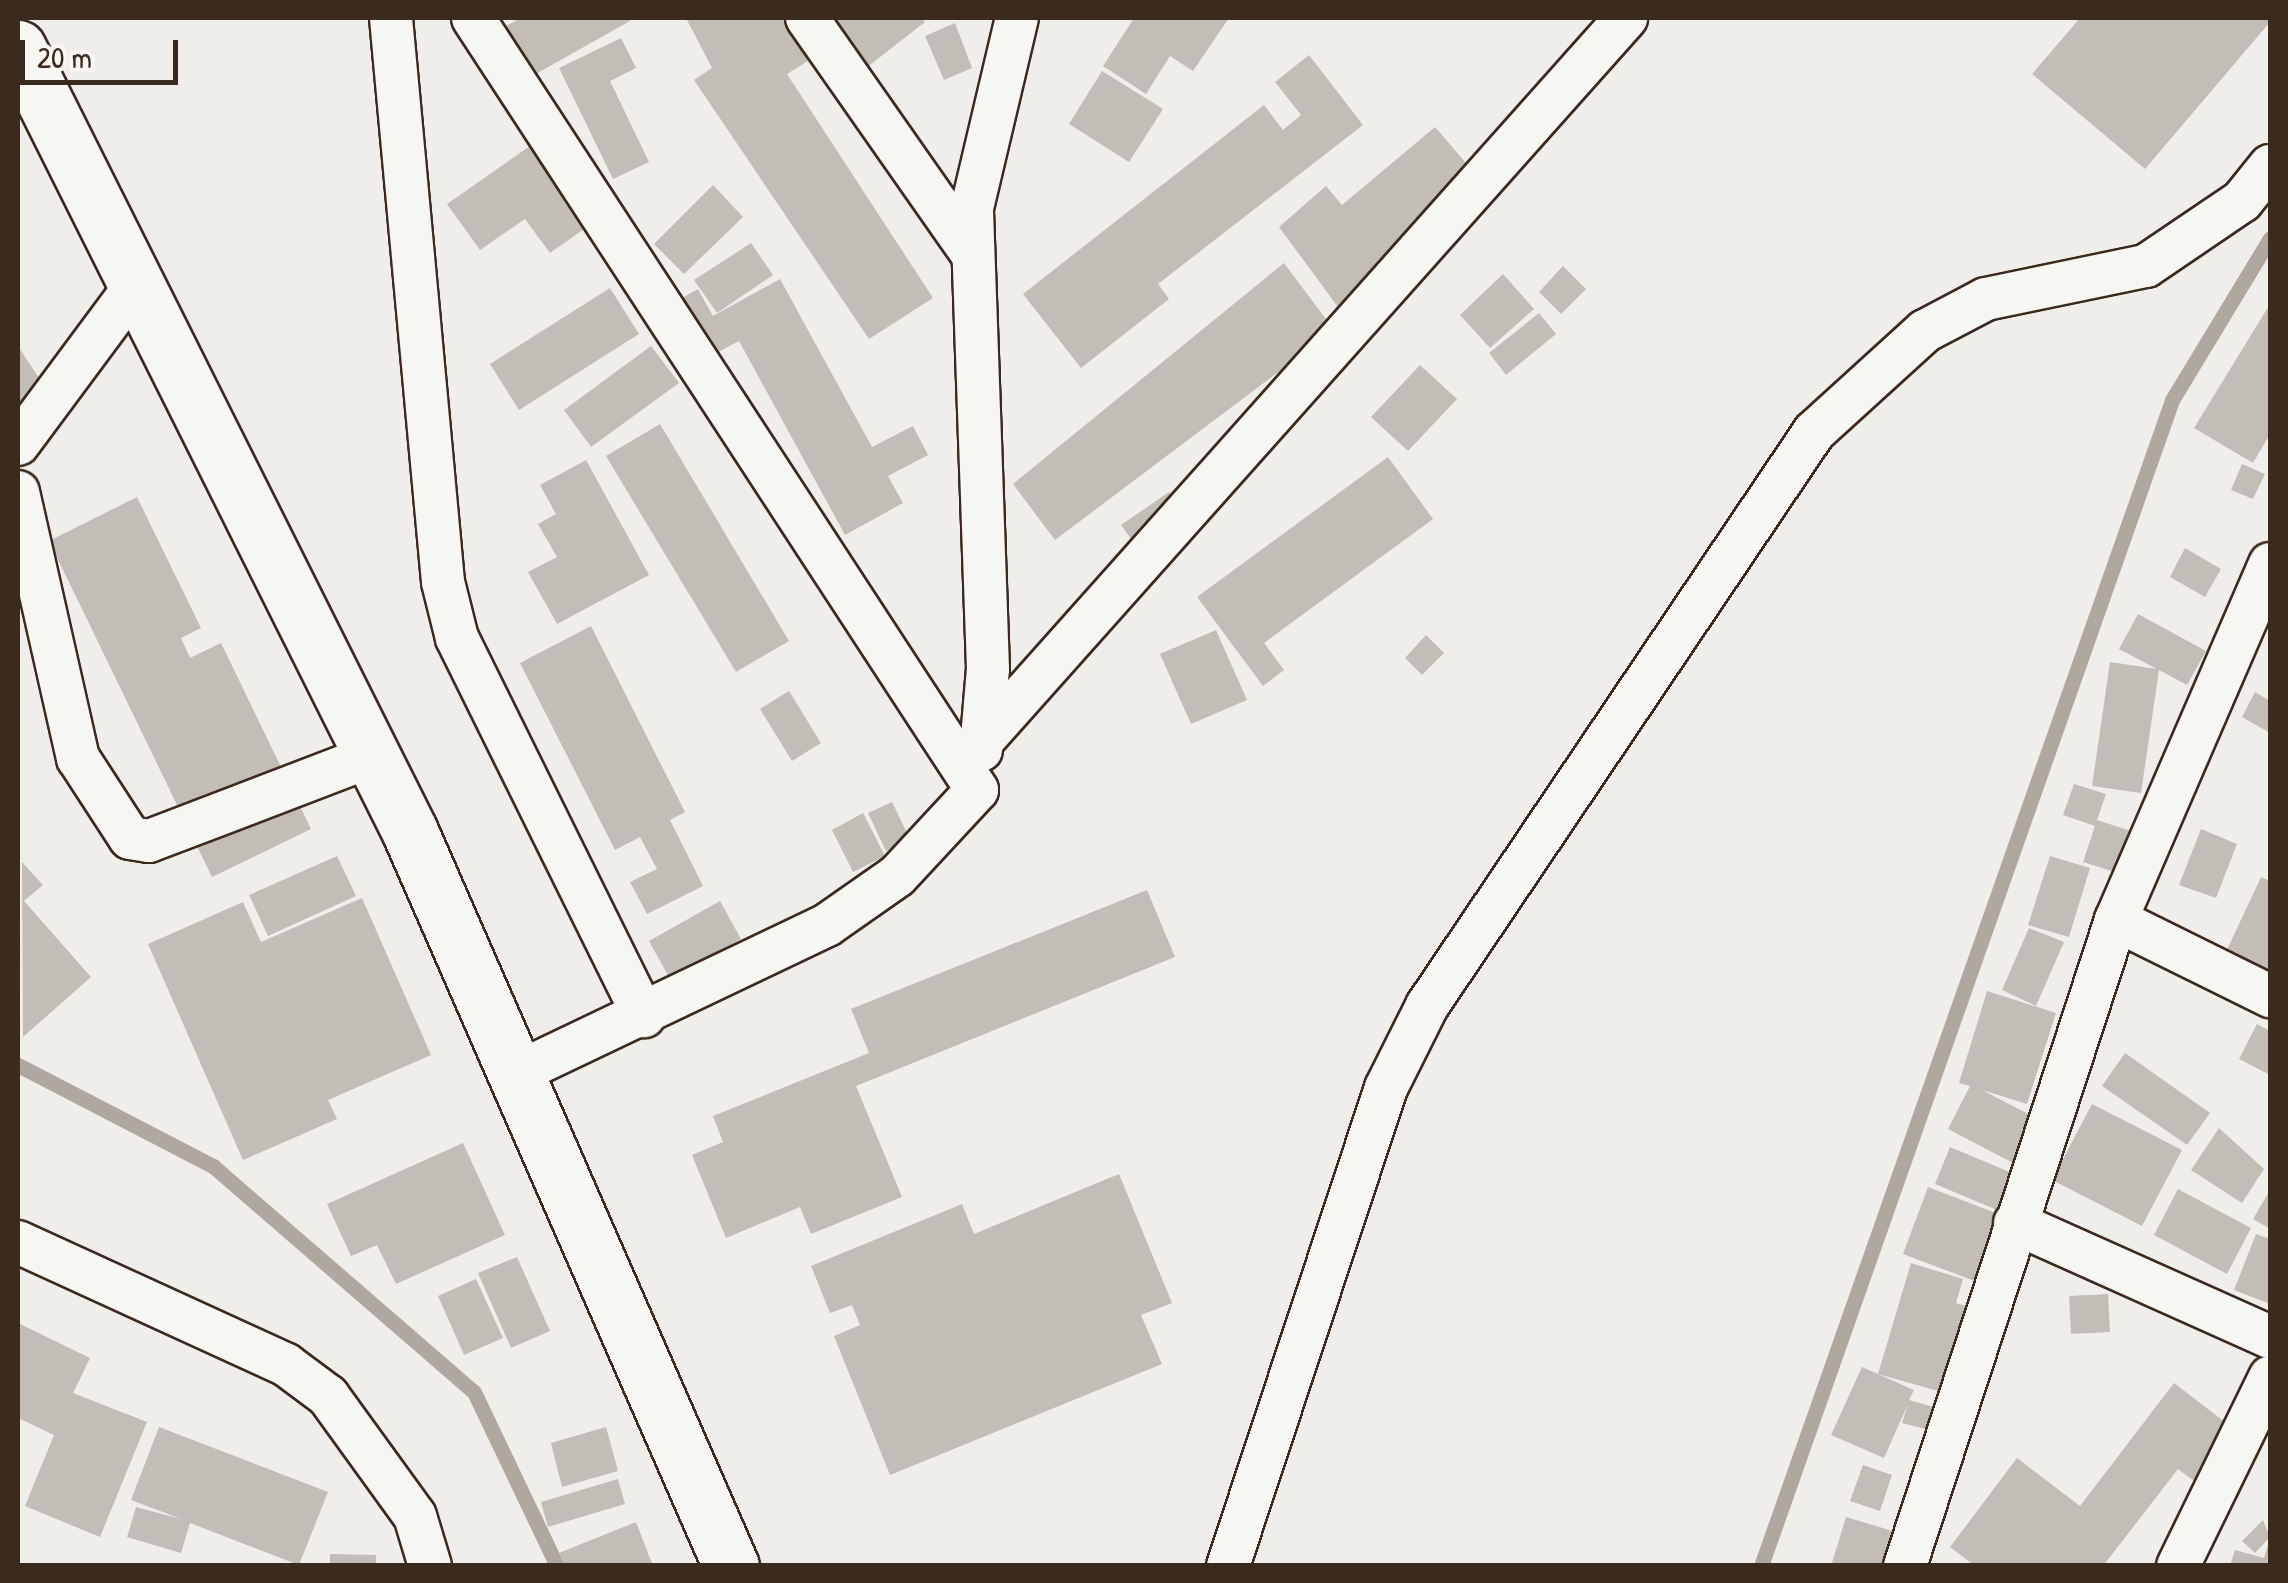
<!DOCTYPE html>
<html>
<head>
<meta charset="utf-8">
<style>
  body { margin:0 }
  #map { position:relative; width:2288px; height:1583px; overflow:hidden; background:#efeeea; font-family:"Patrick Hand",sans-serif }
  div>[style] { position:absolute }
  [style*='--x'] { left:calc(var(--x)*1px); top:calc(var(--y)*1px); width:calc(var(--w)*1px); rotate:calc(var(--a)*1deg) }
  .stream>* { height:15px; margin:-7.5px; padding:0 7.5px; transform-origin:7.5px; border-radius:7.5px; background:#afa8a1 }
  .building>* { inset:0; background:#c2bdb7 }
  .roads { filter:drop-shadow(2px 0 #3b2a1e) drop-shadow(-2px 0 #3b2a1e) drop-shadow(0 2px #3b2a1e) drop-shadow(0 -2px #3b2a1e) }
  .minor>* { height:42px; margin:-21px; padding:0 21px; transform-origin:21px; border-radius:21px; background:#f6f6f2 }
  .secondary>* { height:55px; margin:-27.5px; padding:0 27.5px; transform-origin:27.5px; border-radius:27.5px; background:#f6f6f2 }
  span { translate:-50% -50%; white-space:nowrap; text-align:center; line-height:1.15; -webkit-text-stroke:9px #f6f6f2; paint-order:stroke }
  .frame { position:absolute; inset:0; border:20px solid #3b2a1e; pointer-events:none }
  .scale { position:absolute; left:20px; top:40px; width:158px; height:45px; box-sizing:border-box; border:5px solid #3b2a1e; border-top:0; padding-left:12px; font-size:30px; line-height:35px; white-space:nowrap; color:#3b2a1e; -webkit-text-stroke:8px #f6f6f2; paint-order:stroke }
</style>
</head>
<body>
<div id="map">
  <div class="stream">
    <div style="--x:18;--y:1065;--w:220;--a:27.4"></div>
    <div style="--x:213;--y:1166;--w:345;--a:40.9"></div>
    <div style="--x:474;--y:1392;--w:193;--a:64.5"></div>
    <div style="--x:1761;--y:1566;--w:1236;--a:-70.58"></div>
    <div style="--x:2172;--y:400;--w:189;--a:-58.8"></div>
  </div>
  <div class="building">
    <div style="clip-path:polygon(521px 18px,628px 18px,630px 21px,534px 75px,506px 26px)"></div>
    <div style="clip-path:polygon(686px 18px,784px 18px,811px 59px,787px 74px,933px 298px,869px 339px,694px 80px,712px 68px)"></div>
    <div style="clip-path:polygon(828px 18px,921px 18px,925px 22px,866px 68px)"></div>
    <div style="clip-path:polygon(1134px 18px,1229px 18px,1193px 71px,1170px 56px,1146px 94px,1103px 66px)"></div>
    <div style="clip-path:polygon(2080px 18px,2270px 18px,2270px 22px,2145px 169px,2032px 74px)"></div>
    <div style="clip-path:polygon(955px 23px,972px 68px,944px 80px,925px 36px)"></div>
    <div style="clip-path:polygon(621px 38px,636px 68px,610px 81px,649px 162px,613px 179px,559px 68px)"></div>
    <div style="clip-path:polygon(1309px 55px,1363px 125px,1158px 284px,1169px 299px,1081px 368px,1023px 294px,1264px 105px,1283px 130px,1301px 115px,1275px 82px)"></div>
    <div style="clip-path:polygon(1102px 71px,1163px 109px,1129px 162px,1069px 124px)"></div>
    <div style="clip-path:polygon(1435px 127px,1484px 184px,1338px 307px,1279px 227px,1326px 186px,1342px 205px)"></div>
    <div style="clip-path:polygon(530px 146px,587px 227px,550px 253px,525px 219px,480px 250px,447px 204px)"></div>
    <div style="clip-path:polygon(713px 185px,743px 217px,684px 274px,654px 244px)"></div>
    <div style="clip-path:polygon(751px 243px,773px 275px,717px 313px,694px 280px)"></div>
    <div style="clip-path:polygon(1284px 263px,1334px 330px,1055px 540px,1013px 484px)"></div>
    <div style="clip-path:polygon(1563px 266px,1586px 289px,1561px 314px,1539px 292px)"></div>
    <div style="clip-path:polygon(1503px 274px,1534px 309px,1490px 348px,1460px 315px)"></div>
    <div style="clip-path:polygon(780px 279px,872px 447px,913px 426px,928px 455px,888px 476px,903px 503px,845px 535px,739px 341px,713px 355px,682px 298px,698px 289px,713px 316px)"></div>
    <div style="clip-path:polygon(610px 288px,639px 334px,519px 410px,490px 364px)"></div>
    <div style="clip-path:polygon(2270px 304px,2270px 434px,2253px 463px,2194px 428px)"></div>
    <div style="clip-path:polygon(1539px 313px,1556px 334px,1506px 375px,1489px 353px)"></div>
    <div style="clip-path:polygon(18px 346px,56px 404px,18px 430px)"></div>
    <div style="clip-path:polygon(651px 346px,679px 383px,591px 447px,564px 410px)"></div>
    <div style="clip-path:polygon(1420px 365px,1457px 399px,1408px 451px,1371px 417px)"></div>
    <div style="clip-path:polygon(660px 424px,789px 641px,736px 672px,606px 456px)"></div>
    <div style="clip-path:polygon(1388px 457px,1433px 519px,1264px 643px,1284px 670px,1263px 686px,1197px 597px)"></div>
    <div style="clip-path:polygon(586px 460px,649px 575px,557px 624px,528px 572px,557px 557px,538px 524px,556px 514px,540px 485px)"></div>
    <div style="clip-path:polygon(2242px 464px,2265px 474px,2253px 499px,2231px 490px)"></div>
    <div style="clip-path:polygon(1169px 492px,1197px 532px,1150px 565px,1121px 525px)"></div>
    <div style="clip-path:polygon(137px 497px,201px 628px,181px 638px,190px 658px,221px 643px,311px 829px,212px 877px,49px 541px)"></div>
    <div style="clip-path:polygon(2185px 548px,2221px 569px,2205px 597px,2170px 577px)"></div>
    <div style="clip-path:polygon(2138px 614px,2206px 651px,2187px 685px,2159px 670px,2141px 793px,2092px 786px,2110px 662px,2157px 669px,2119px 649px)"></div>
    <div style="clip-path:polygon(591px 626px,685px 812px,670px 820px,703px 886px,647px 914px,630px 882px,657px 869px,640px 837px,615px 850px,520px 663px)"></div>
    <div style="clip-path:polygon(1216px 630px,1247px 700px,1191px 724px,1160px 654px)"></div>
    <div style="clip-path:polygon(1426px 635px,1444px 653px,1422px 675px,1405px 658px)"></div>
    <div style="clip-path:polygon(789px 691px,821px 743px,792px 761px,760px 709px)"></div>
    <div style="clip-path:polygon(2255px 692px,2270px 701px,2270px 733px,2242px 717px)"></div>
    <div style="clip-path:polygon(2074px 784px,2106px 794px,2097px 820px,2131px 831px,2118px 873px,2083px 862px,2095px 826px,2063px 815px)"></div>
    <div style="clip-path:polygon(892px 802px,910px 839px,886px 851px,868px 813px)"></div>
    <div style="clip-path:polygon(863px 813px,885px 856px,853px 872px,832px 830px)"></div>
    <div style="clip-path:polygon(2201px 829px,2237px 844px,2216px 898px,2179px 885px)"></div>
    <div style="clip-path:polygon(337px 856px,356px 896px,268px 936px,249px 895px)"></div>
    <div style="clip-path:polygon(2050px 856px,2090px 868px,2069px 937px,2028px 925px)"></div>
    <div style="clip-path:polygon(22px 862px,43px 885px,24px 901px,91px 977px,23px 1037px)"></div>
    <div style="clip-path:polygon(2261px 877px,2270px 881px,2270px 995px,2217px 971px)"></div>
    <div style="clip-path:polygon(1147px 890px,1175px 957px,856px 1086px,902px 1197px,811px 1234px,800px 1207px,726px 1238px,692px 1155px,723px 1142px,713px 1116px,869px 1053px,851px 1009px)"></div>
    <div style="clip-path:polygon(362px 898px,431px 1055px,328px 1100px,337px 1119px,243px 1160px,148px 944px,243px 902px,261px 942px)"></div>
    <div style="clip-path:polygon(720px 901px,741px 939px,670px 979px,649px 941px)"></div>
    <div style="clip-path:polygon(2029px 928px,2064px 942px,2036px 1006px,2002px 990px)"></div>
    <div style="clip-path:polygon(1987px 991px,2056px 1013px,2027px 1104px,1982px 1090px,2036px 1118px,2013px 1163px,1948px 1129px,1970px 1086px,1959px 1083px)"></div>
    <div style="clip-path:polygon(2257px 1024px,2270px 1031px,2270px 1075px,2239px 1059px)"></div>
    <div style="clip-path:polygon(2125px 1053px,2210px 1113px,2187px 1145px,2102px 1086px)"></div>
    <div style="clip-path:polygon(2092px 1104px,2182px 1150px,2142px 1226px,2052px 1180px)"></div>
    <div style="clip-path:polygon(2219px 1128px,2264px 1169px,2242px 1203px,2191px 1170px)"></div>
    <div style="clip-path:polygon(463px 1143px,505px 1235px,396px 1284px,377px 1245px,351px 1256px,327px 1204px)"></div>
    <div style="clip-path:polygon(1950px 1147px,2012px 1173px,1997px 1210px,1935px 1184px)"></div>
    <div style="clip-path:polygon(1119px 1174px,1172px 1303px,1141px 1315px,1162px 1364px,890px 1475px,834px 1336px,860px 1325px,852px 1305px,830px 1313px,811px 1266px,962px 1204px,974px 1234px)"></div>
    <div style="clip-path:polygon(1928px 1187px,2006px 1217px,1980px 1283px,1903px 1254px)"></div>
    <div style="clip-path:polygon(2178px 1189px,2251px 1228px,2227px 1274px,2154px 1235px)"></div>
    <div style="clip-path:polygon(2270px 1190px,2270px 1229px,2253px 1219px)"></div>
    <div style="clip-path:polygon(2256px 1234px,2270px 1239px,2270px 1304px,2234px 1290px)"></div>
    <div style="clip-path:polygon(517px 1257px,550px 1331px,511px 1348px,478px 1273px)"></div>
    <div style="clip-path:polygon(1911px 1263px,1963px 1279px,1956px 1303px,1982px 1311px,1966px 1364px,1949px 1359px,1938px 1391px,1878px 1374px)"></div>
    <div style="clip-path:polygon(476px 1279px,503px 1338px,464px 1355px,438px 1296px)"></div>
    <div style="clip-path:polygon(2108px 1294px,2110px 1332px,2071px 1334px,2069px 1296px)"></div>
    <div style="clip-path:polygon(18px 1323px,90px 1358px,73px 1393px,147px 1422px,100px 1537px,25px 1506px,54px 1435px,18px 1418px)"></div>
    <div style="clip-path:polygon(1862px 1367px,1914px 1390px,1909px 1400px,1944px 1410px,1938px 1432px,1902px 1423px,1908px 1404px,1884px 1458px,1831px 1435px)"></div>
    <div style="clip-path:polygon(2174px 1383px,2238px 1432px,2198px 1484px,2178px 1469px,2103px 1566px,1975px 1566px,1950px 1547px,2017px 1458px,2080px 1506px)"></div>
    <div style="clip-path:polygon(159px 1427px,328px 1492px,299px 1565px,190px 1523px,181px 1553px,127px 1537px,136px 1507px,181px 1519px,131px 1500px)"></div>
    <div style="clip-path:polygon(606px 1427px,618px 1471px,562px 1487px,551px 1443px)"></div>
    <div style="clip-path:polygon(1863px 1465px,1892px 1475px,1880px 1511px,1850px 1501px)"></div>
    <div style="clip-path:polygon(618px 1479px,625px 1504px,548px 1527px,541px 1502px)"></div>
    <div style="clip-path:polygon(1846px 1517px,1906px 1535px,1897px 1566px,1831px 1566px)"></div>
    <div style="clip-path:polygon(2263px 1520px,2270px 1537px,2255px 1553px,2242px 1541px)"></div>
    <div style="clip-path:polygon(636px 1522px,653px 1566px,564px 1566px,559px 1553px)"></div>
    <div style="clip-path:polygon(2270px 1538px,2270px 1566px,2230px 1566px,2235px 1550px,2264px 1558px)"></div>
    <div style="clip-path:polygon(330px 1554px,376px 1555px,376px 1566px,330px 1566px)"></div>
  </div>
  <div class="roads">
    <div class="minor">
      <div style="--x:391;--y:18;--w:566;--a:84.73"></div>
      <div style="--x:443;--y:582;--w:58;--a:76"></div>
      <div style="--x:457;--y:638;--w:422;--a:63.7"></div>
      <div style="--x:473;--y:18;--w:922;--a:56.86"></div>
      <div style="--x:977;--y:790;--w:117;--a:132.9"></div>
      <div style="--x:897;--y:876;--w:85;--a:145"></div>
      <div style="--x:827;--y:925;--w:341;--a:154.5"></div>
      <div style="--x:807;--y:18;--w:288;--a:55"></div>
      <div style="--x:18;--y:444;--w:198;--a:-53.4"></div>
      <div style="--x:18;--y:492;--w:273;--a:77.3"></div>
      <div style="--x:78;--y:758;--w:95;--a:57"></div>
      <div style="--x:130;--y:838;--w:19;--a:9"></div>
      <div style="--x:149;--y:841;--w:239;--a:-20.9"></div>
      <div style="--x:981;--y:742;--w:970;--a:-48.3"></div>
      <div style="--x:981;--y:750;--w:81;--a:-85.1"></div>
      <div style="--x:988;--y:669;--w:461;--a:-92"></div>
      <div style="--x:972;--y:208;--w:195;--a:-76.7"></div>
      <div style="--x:2116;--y:920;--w:172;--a:26.3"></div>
      <div style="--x:2015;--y:1223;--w:279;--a:24.1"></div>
      <div style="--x:18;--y:1242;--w:294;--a:24.6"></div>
      <div style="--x:285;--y:1364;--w:54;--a:36.7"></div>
      <div style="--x:328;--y:1396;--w:148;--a:54.1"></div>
      <div style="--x:415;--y:1516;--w:52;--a:73.3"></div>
      <div style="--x:1228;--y:1566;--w:503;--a:-71.71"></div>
      <div style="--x:1386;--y:1088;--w:92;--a:-63.4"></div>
      <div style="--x:1427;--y:1006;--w:692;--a:-56.01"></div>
      <div style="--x:1814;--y:432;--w:150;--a:-42.3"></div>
      <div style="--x:1925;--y:331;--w:69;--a:-27.7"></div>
      <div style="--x:1986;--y:299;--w:163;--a:-11.7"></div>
      <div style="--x:2146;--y:266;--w:116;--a:-34.1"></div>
      <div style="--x:2242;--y:201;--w:45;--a:-51.3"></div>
      <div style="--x:1905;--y:1566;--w:680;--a:-71.91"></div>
      <div style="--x:2116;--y:920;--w:388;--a:-66.6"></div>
      <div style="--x:2178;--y:1566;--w:210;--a:-64"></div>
    </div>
    <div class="secondary">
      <div style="--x:18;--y:48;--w:877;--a:63.43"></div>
      <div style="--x:410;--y:832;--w:801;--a:66.38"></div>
    </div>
  </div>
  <div class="frame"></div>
  <div class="scale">20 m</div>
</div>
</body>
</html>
